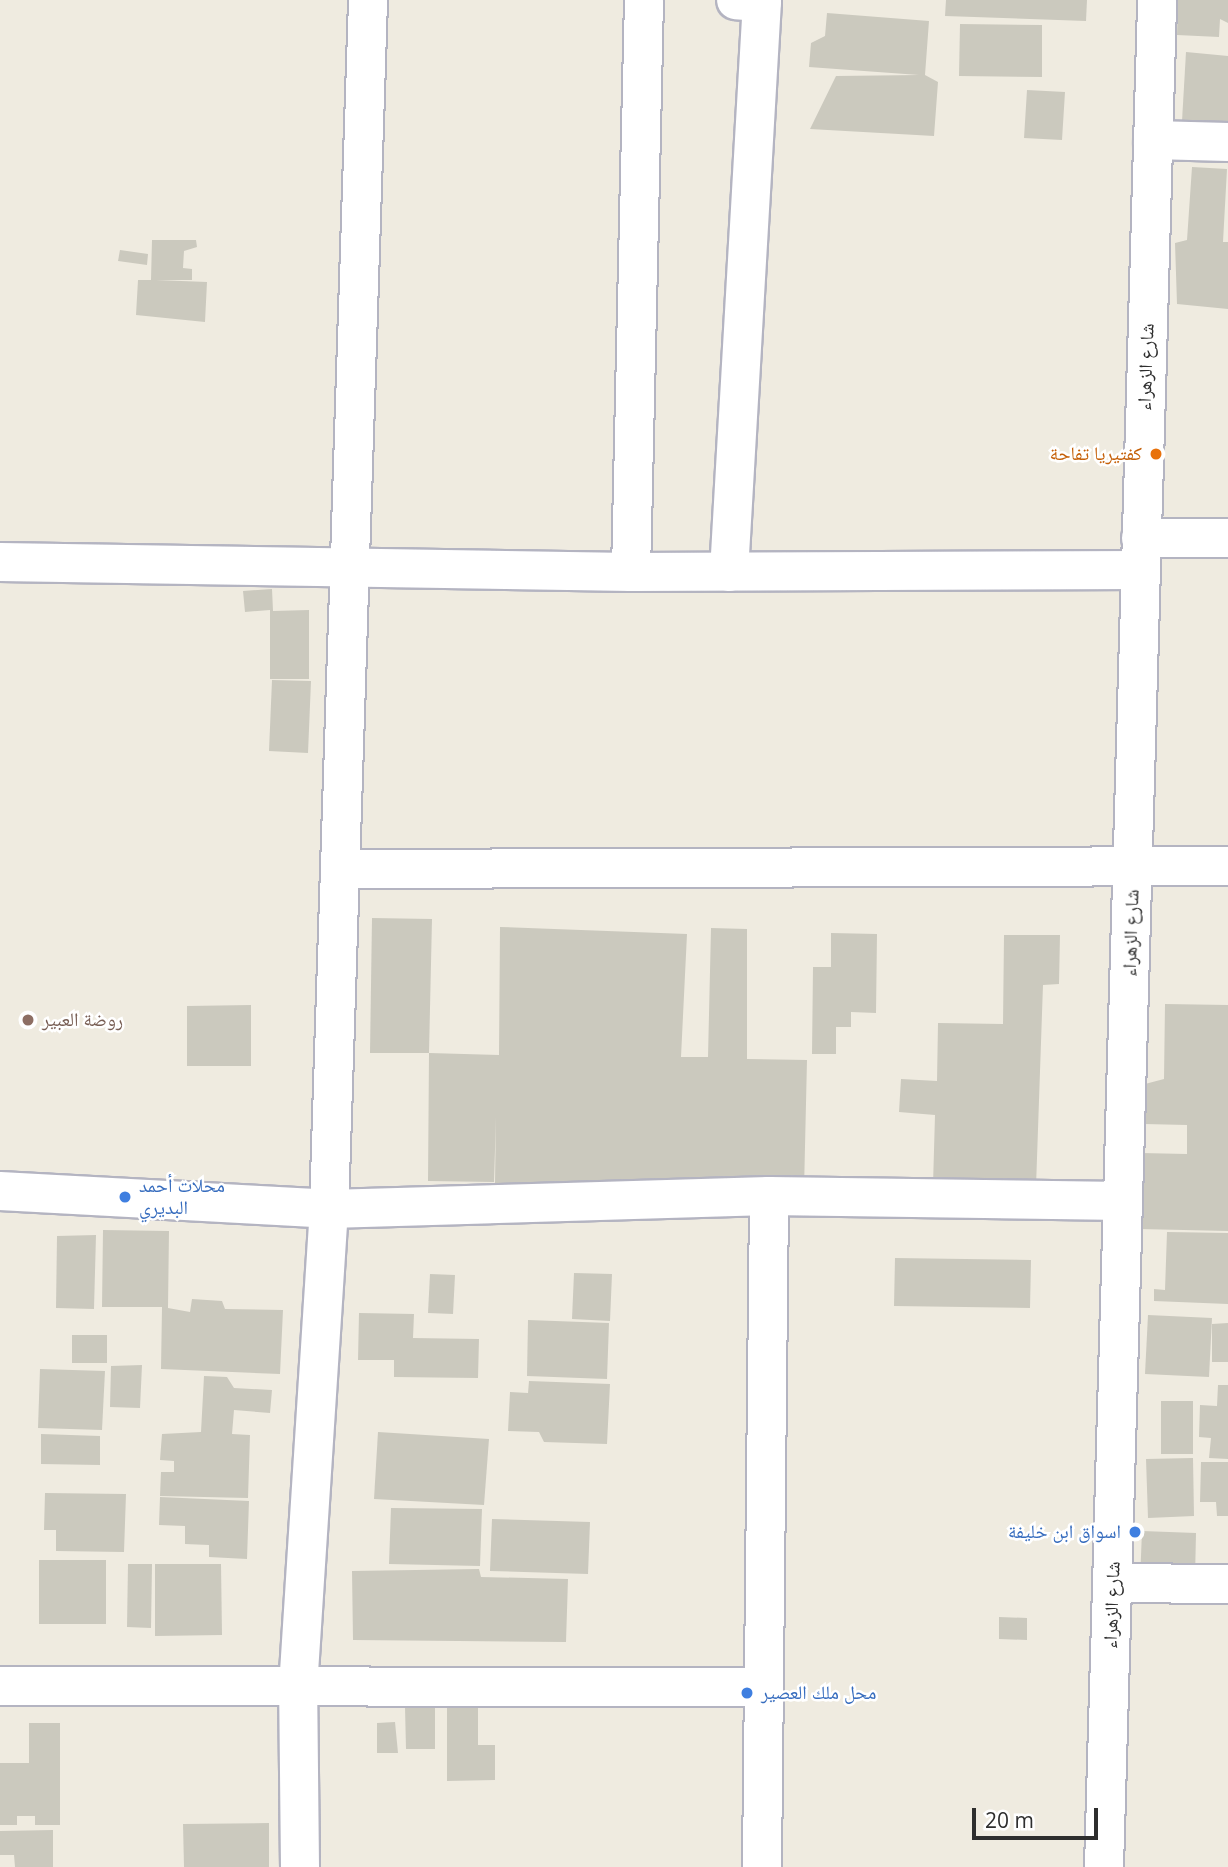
<!DOCTYPE html>
<html>
<head>
<meta charset="utf-8">
<style>
  body { margin:0 }
  #map { position:relative; width:1228px; height:1867px; overflow:hidden; background:#efebe0; font-family:"Open Sans","Noto Naskh Arabic",sans-serif }
  div>[style] { position:absolute }
  [style*='--x'] { left:calc(var(--x)*1px); top:calc(var(--y)*1px); width:calc(var(--w)*1px); rotate:calc(var(--a)*1deg) }
  .building>* { inset:0; background:#cbc9be }
  .roads { filter:drop-shadow(2px 0 #b4b4c1) drop-shadow(-2px 0 #b4b4c1) drop-shadow(0 2px #b4b4c1) drop-shadow(0 -2px #b4b4c1) }
  .minor>* { height:38px; margin:-19px; padding:0 19px; transform-origin:19px; border-radius:19px; background:#fff }
  .dots>* { width:19px; height:19px; translate:-50% -50%; box-sizing:border-box; border:4px solid #fff; border-radius:50% }
  span { translate:-50% -50%; white-space:nowrap; text-align:center; line-height:1.15; -webkit-text-stroke:5px #fff; paint-order:stroke }
  .street-label { font-size:19px; color:#2e2e2e }
  .food-label { font-size:19px; color:#c56008 }
  .right { translate:-100% -50%; text-align:right }
  .education-label { font-size:19px; color:#785e54 }
  .left { translate:0 -50%; text-align:left }
  .shop-label { font-size:19px; color:#366cbe }
  .scale { position:absolute; left:972px; top:1808px; width:126px; height:32px; box-sizing:border-box; border:4px solid #2e2e2e; border-top:0; padding-left:9px; font-size:21px; line-height:24px; white-space:nowrap; color:#2e2e2e; -webkit-text-stroke:5px #fff; paint-order:stroke }
</style>
</head>
<body>
<div id="map">
  <div class="building">
    <div style="clip-path:polygon(946px 0,1087px 0,1086px 21px,945px 16px)"></div>
    <div style="clip-path:polygon(1178px 0,1228px 0,1228px 23px,1220px 19px,1219px 37px,1177px 35px)"></div>
    <div style="clip-path:polygon(827px 13px,929px 21px,925px 75px,938px 82px,934px 136px,810px 129px,836px 76px,919px 75px,809px 67px,811px 43px,825px 36px)"></div>
    <div style="clip-path:polygon(960px 24px,1042px 25px,1042px 77px,959px 76px)"></div>
    <div style="clip-path:polygon(1186px 52px,1228px 56px,1228px 124px,1182px 121px)"></div>
    <div style="clip-path:polygon(1027px 90px,1065px 92px,1062px 140px,1024px 138px)"></div>
    <div style="clip-path:polygon(1192px 167px,1227px 169px,1223px 242px,1228px 242px,1228px 309px,1177px 304px,1175px 243px,1187px 240px)"></div>
    <div style="clip-path:polygon(152px 240px,196px 240px,197px 247px,184px 251px,183px 268px,192px 269px,192px 280px,156px 280px,207px 282px,205px 322px,136px 315px,138px 280px,151px 280px)"></div>
    <div style="clip-path:polygon(120px 250px,148px 254px,147px 265px,118px 261px)"></div>
    <div style="clip-path:polygon(272px 589px,273px 611px,309px 610px,309px 679px,270px 679px,270px 610px,245px 612px,243px 591px)"></div>
    <div style="clip-path:polygon(272px 680px,311px 681px,308px 753px,269px 751px)"></div>
    <div style="clip-path:polygon(372px 918px,432px 919px,429px 1053px,370px 1053px)"></div>
    <div style="clip-path:polygon(500px 927px,687px 934px,681px 1057px,708px 1057px,711px 928px,747px 929px,747px 1059px,807px 1060px,804px 1190px,495px 1183px,496px 1117px,494px 1182px,428px 1181px,429px 1053px,499px 1055px)"></div>
    <div style="clip-path:polygon(831px 933px,877px 934px,876px 1013px,851px 1012px,851px 1027px,836px 1027px,836px 1054px,812px 1054px,813px 967px,831px 967px)"></div>
    <div style="clip-path:polygon(1004px 935px,1060px 935px,1059px 984px,1043px 985px,1036px 1187px,933px 1185px,935px 1115px,899px 1112px,901px 1079px,937px 1081px,938px 1023px,1003px 1024px)"></div>
    <div style="clip-path:polygon(1165px 1004px,1228px 1005px,1228px 1231px,1139px 1229px,1141px 1153px,1187px 1154px,1187px 1125px,1144px 1124px,1145px 1084px,1164px 1079px)"></div>
    <div style="clip-path:polygon(251px 1005px,251px 1066px,187px 1066px,187px 1006px)"></div>
    <div style="clip-path:polygon(103px 1230px,169px 1231px,168px 1308px,190px 1312px,192px 1299px,222px 1301px,225px 1309px,283px 1310px,280px 1374px,161px 1369px,162px 1307px,102px 1307px)"></div>
    <div style="clip-path:polygon(1167px 1232px,1228px 1233px,1228px 1304px,1154px 1301px,1154px 1289px,1165px 1290px)"></div>
    <div style="clip-path:polygon(96px 1235px,94px 1309px,56px 1308px,57px 1236px)"></div>
    <div style="clip-path:polygon(895px 1258px,1031px 1260px,1030px 1308px,894px 1306px)"></div>
    <div style="clip-path:polygon(574px 1273px,612px 1274px,610px 1321px,572px 1319px)"></div>
    <div style="clip-path:polygon(430px 1274px,455px 1275px,453px 1314px,428px 1313px)"></div>
    <div style="clip-path:polygon(359px 1313px,414px 1314px,413px 1338px,479px 1339px,478px 1378px,394px 1377px,394px 1360px,358px 1360px)"></div>
    <div style="clip-path:polygon(1148px 1315px,1212px 1318px,1209px 1377px,1145px 1374px)"></div>
    <div style="clip-path:polygon(528px 1320px,609px 1323px,607px 1379px,527px 1376px)"></div>
    <div style="clip-path:polygon(1228px 1323px,1228px 1362px,1212px 1362px,1212px 1324px)"></div>
    <div style="clip-path:polygon(72px 1335px,107px 1335px,107px 1363px,72px 1363px)"></div>
    <div style="clip-path:polygon(142px 1365px,140px 1408px,110px 1407px,111px 1366px)"></div>
    <div style="clip-path:polygon(40px 1369px,105px 1371px,102px 1430px,38px 1428px)"></div>
    <div style="clip-path:polygon(204px 1376px,227px 1377px,234px 1388px,272px 1390px,270px 1413px,234px 1410px,232px 1434px,250px 1435px,248px 1498px,160px 1496px,161px 1472px,174px 1472px,174px 1461px,160px 1460px,162px 1434px,201px 1432px)"></div>
    <div style="clip-path:polygon(529px 1381px,610px 1384px,607px 1444px,544px 1442px,539px 1432px,508px 1431px,510px 1392px,528px 1393px)"></div>
    <div style="clip-path:polygon(1218px 1385px,1228px 1385px,1228px 1459px,1209px 1458px,1211px 1438px,1199px 1437px,1200px 1405px,1217px 1406px)"></div>
    <div style="clip-path:polygon(1161px 1401px,1193px 1401px,1193px 1454px,1161px 1454px)"></div>
    <div style="clip-path:polygon(378px 1432px,489px 1439px,484px 1505px,374px 1499px)"></div>
    <div style="clip-path:polygon(41px 1434px,100px 1436px,100px 1465px,41px 1464px)"></div>
    <div style="clip-path:polygon(1193px 1458px,1194px 1516px,1148px 1518px,1146px 1459px)"></div>
    <div style="clip-path:polygon(1201px 1462px,1228px 1462px,1228px 1516px,1217px 1516px,1216px 1502px,1200px 1502px)"></div>
    <div style="clip-path:polygon(45px 1493px,126px 1494px,124px 1552px,56px 1551px,56px 1530px,44px 1530px)"></div>
    <div style="clip-path:polygon(160px 1497px,249px 1501px,247px 1559px,209px 1557px,209px 1545px,185px 1544px,185px 1526px,159px 1525px)"></div>
    <div style="clip-path:polygon(391px 1508px,482px 1509px,480px 1566px,389px 1564px)"></div>
    <div style="clip-path:polygon(492px 1519px,590px 1522px,588px 1574px,490px 1571px)"></div>
    <div style="clip-path:polygon(1142px 1531px,1196px 1533px,1195px 1578px,1140px 1581px)"></div>
    <div style="clip-path:polygon(39px 1560px,106px 1560px,106px 1624px,39px 1624px)"></div>
    <div style="clip-path:polygon(128px 1564px,152px 1564px,151px 1628px,127px 1627px)"></div>
    <div style="clip-path:polygon(155px 1564px,221px 1564px,222px 1635px,155px 1636px)"></div>
    <div style="clip-path:polygon(479px 1569px,481px 1577px,568px 1579px,566px 1642px,353px 1640px,352px 1571px)"></div>
    <div style="clip-path:polygon(999px 1617px,1027px 1618px,1027px 1640px,999px 1639px)"></div>
    <div style="clip-path:polygon(478px 1705px,478px 1745px,495px 1745px,495px 1780px,447px 1781px,447px 1706px)"></div>
    <div style="clip-path:polygon(435px 1706px,435px 1749px,406px 1749px,405px 1707px)"></div>
    <div style="clip-path:polygon(395px 1722px,398px 1753px,377px 1753px,377px 1723px)"></div>
    <div style="clip-path:polygon(29px 1723px,60px 1723px,60px 1825px,35px 1825px,35px 1816px,17px 1816px,17px 1825px,0 1825px,0 1763px,29px 1763px)"></div>
    <div style="clip-path:polygon(269px 1823px,269px 1867px,184px 1867px,183px 1824px)"></div>
    <div style="clip-path:polygon(53px 1830px,53px 1867px,15px 1867px,14px 1855px,0 1855px,0 1831px)"></div>
  </div>
  <div class="roads">
    <div class="minor">
      <div style="--x:1153;--y:140;--w:75;--a:1.5"></div>
      <div style="--x:1141;--y:538;--w:87;--a:0"></div>
      <div style="--x:0;--y:562;--w:631;--a:0.91"></div>
      <div style="--x:631;--y:572;--w:510;--a:-0.22"></div>
      <div style="--x:631;--y:572;--w:572;--a:-88.7"></div>
      <div style="--x:729;--y:572;--w:571;--a:-86.69"></div>
      <div style="--x:762;--y:2;--w:26;--a:-176"></div>
      <div style="--x:342;--y:869;--w:886;--a:-0.19"></div>
      <div style="--x:0;--y:1191;--w:329;--a:3.1"></div>
      <div style="--x:329;--y:1209;--w:440;--a:-1.7"></div>
      <div style="--x:769;--y:1196;--w:354;--a:0.8"></div>
      <div style="--x:1113;--y:1583;--w:115;--a:0.5"></div>
      <div style="--x:0;--y:1686;--w:760;--a:0.08"></div>
      <div style="--x:300;--y:1867;--w:179;--a:-90.6"></div>
      <div style="--x:298;--y:1688;--w:480;--a:-86.3"></div>
      <div style="--x:329;--y:1209;--w:1210;--a:-88.15"></div>
      <div style="--x:762;--y:1867;--w:671;--a:-89.4"></div>
      <div style="--x:1104;--y:1867;--w:1868;--a:-88.37"></div>
    </div>
  </div>
  <div class="dots">
    <div style="left:1156px;top:454px;background:#e8710a"></div>
    <div style="left:28px;top:1020px;background:#8d6e63"></div>
    <div style="left:125px;top:1197px;background:#3f7fe0"></div>
    <div style="left:1135px;top:1532px;background:#3f7fe0"></div>
    <div style="left:747px;top:1693px;background:#3f7fe0"></div>
  </div>
  <div class="street-label">
    <span style="left:1146px;top:367px;rotate:-88deg">شارع الزهراء</span>
    <span style="left:1131px;top:933px;rotate:-88deg">شارع الزهراء</span>
    <span style="left:1112px;top:1605px;rotate:-88deg">شارع الزهراء</span>
  </div>
  <div class="food-label">
    <span class="right" style="left:1142px;top:454px">كفتيريا تفاحة</span>
  </div>
  <div class="education-label">
    <span class="left" style="left:42px;top:1020px">روضة العبير</span>
  </div>
  <div class="shop-label">
    <span class="left" style="left:139px;top:1197px">محلات أحمد<br>البديري</span>
    <span class="right" style="left:1121px;top:1532px">اسواق ابن خليفة</span>
    <span class="left" style="left:761px;top:1693px">محل ملك العصير</span>
  </div>
  <div class="scale">20 m</div>
</div>
</body>
</html>
